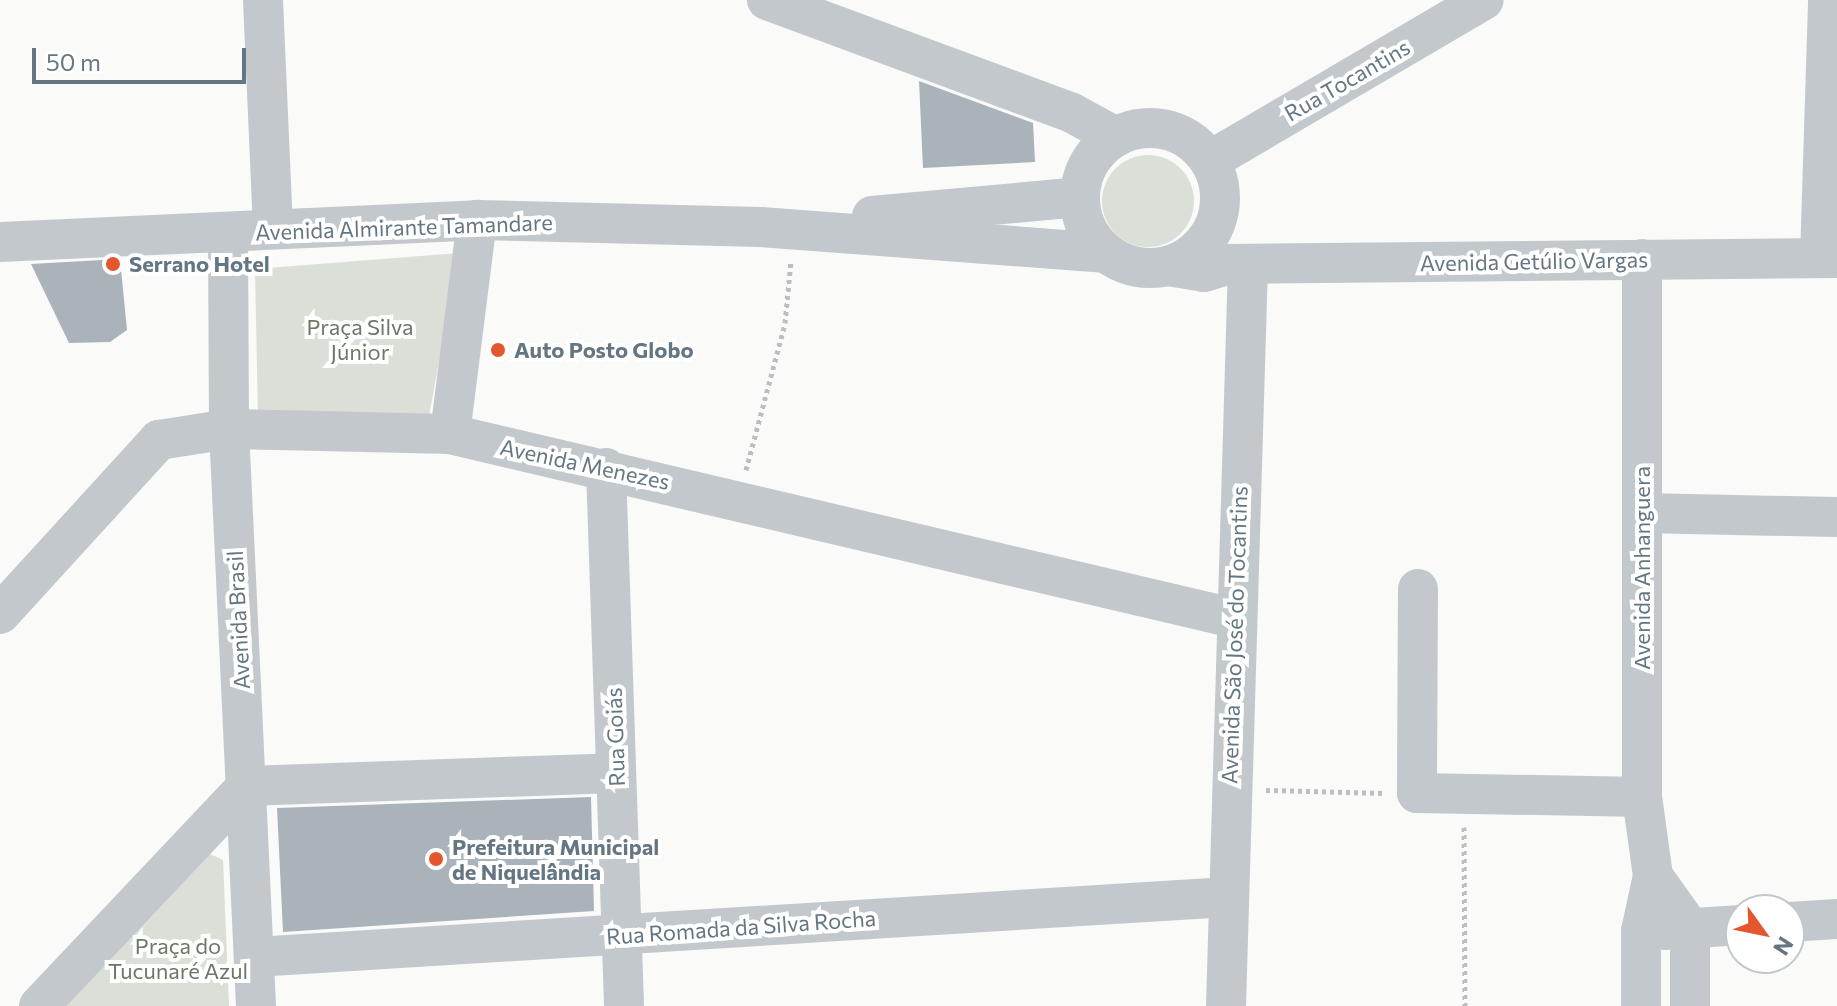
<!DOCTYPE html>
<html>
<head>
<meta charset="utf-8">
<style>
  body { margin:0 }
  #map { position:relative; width:1837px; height:1006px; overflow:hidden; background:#fafaf8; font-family:Commissioner,sans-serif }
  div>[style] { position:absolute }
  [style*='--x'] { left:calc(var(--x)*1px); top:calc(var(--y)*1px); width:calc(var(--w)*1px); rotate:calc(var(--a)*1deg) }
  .green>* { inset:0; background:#dadfd7 }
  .round { border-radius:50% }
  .building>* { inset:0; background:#aab3b9 }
  .path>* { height:5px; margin-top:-2.5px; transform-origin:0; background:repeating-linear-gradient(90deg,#bbbfc2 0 4px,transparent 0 8px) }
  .minor>* { height:40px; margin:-20px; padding:0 20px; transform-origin:20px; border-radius:20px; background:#c3c8cc }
  .minor>.ring { margin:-20px; padding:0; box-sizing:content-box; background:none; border:40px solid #c3c8cc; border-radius:50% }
  .dots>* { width:22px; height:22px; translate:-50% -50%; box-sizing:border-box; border:4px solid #fff; border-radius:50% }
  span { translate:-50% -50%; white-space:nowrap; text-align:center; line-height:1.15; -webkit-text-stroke:8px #fff; paint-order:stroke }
  .street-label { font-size:22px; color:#657683 }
  .poi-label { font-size:22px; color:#657683; font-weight:700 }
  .left { translate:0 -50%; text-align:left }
  .park-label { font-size:22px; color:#687a64 }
  .north { position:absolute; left:1725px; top:894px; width:80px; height:80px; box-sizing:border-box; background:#fff; border:2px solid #c1c8cd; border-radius:50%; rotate:123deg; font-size:22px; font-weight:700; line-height:32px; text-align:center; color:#657683 }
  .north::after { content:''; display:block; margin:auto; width:28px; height:36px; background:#e4572e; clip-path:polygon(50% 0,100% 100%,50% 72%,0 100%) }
  .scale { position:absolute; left:32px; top:48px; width:214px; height:36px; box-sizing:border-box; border:4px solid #657683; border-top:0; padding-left:10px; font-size:24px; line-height:28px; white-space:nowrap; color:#657683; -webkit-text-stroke:6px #fff; paint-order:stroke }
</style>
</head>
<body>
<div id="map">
  <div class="green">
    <div class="round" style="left:1102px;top:155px;width:92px;height:92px"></div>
    <div style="clip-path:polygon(459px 253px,429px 416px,258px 417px,255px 269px)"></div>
    <div style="clip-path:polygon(210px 854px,223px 860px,229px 1006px,64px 1006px)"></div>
  </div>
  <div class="building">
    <div style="clip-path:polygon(919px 81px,1033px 123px,1035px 162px,923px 168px)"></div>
    <div style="clip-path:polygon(120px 259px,127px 330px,110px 342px,69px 343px,31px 264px)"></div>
    <div style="clip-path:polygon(591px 797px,594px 911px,283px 932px,277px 808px)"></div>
  </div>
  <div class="path">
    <div style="--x:746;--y:470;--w:152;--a:-75.1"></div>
    <div style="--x:785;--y:323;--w:62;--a:-84.5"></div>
    <div style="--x:1266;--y:790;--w:118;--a:1.5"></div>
    <div style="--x:1464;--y:827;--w:179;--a:89.7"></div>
  </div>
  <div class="minor">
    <div style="--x:263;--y:0;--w:226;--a:87.5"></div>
    <div style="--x:767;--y:0;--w:325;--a:20.3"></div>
    <div style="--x:1072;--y:113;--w:50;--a:28.6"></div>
    <div class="ring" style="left:1080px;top:128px;width:100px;height:100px"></div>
    <div style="--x:1211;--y:160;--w:316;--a:-30.4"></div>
    <div style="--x:872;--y:216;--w:208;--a:-5.2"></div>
    <div style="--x:228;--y:234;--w:195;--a:89.7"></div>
    <div style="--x:229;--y:429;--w:578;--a:87.32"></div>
    <div style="--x:0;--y:242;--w:478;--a:-2.6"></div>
    <div style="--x:477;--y:220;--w:283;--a:1.4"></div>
    <div style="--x:760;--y:227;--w:345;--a:4.3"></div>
    <div style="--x:1820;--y:258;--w:258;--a:-88.2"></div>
    <div style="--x:1168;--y:266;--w:36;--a:9"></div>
    <div style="--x:1204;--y:272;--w:28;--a:-17"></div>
    <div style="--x:1231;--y:264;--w:606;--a:-0.57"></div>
    <div style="--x:450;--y:434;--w:216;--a:-82.8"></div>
    <div style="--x:606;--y:468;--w:538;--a:88.08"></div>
    <div style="--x:1642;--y:513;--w:195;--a:1.2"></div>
    <div style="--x:1418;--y:589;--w:204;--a:90.3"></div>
    <div style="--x:1417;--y:793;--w:225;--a:1"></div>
    <div style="--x:0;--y:614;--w:236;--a:-47.6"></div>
    <div style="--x:159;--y:440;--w:71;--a:-8.9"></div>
    <div style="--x:229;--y:429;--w:221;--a:1.3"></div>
    <div style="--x:450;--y:434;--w:804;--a:13.22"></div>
    <div style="--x:1653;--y:876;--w:64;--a:54.6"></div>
    <div style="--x:1690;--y:928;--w:78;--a:90"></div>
    <div style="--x:1789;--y:922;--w:48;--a:-3.6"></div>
    <div style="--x:1665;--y:930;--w:76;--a:-3.8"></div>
    <div style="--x:255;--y:957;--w:975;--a:-3.53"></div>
    <div style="--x:39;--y:1006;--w:303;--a:-46.6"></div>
    <div style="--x:247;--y:786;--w:369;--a:-2"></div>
    <div style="--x:1226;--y:1006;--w:741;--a:-88.3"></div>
    <div style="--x:1641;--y:1006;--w:75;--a:-90"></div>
    <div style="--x:1641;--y:931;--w:56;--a:-77.7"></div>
    <div style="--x:1653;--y:876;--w:80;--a:-97.9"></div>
    <div style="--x:1642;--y:797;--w:538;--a:-90"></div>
  </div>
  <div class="dots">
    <div style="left:113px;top:264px;background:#e4572e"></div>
    <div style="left:498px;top:350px;background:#e4572e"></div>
    <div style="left:436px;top:859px;background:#e4572e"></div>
  </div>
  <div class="street-label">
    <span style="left:1347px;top:80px;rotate:-30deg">Rua Tocantins</span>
    <span style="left:404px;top:227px;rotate:-2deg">Avenida Almirante Tamandare</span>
    <span style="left:1534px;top:261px;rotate:-1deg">Avenida Getúlio Vargas</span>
    <span style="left:585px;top:464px;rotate:12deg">Avenida Menezes</span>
    <span style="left:1642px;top:568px;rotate:-90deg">Avenida Anhanguera</span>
    <span style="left:238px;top:620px;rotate:-93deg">Avenida Brasil</span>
    <span style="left:1234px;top:635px;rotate:-88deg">Avenida São José do Tocantins</span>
    <span style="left:615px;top:737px;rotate:-92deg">Rua Goiás</span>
    <span style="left:741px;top:927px;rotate:-4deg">Rua Romada da Silva Rocha</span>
  </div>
  <div class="poi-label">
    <span class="left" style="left:129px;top:264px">Serrano Hotel</span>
    <span class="left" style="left:514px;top:350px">Auto Posto Globo</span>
    <span class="left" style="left:452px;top:859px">Prefeitura Municipal<br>de Niquelândia</span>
  </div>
  <div class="park-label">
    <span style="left:360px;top:339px">Praça Silva<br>Júnior</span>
    <span style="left:178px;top:958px">Praça do<br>Tucunaré Azul</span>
  </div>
  <div class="north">N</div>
  <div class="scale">50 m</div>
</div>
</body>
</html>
